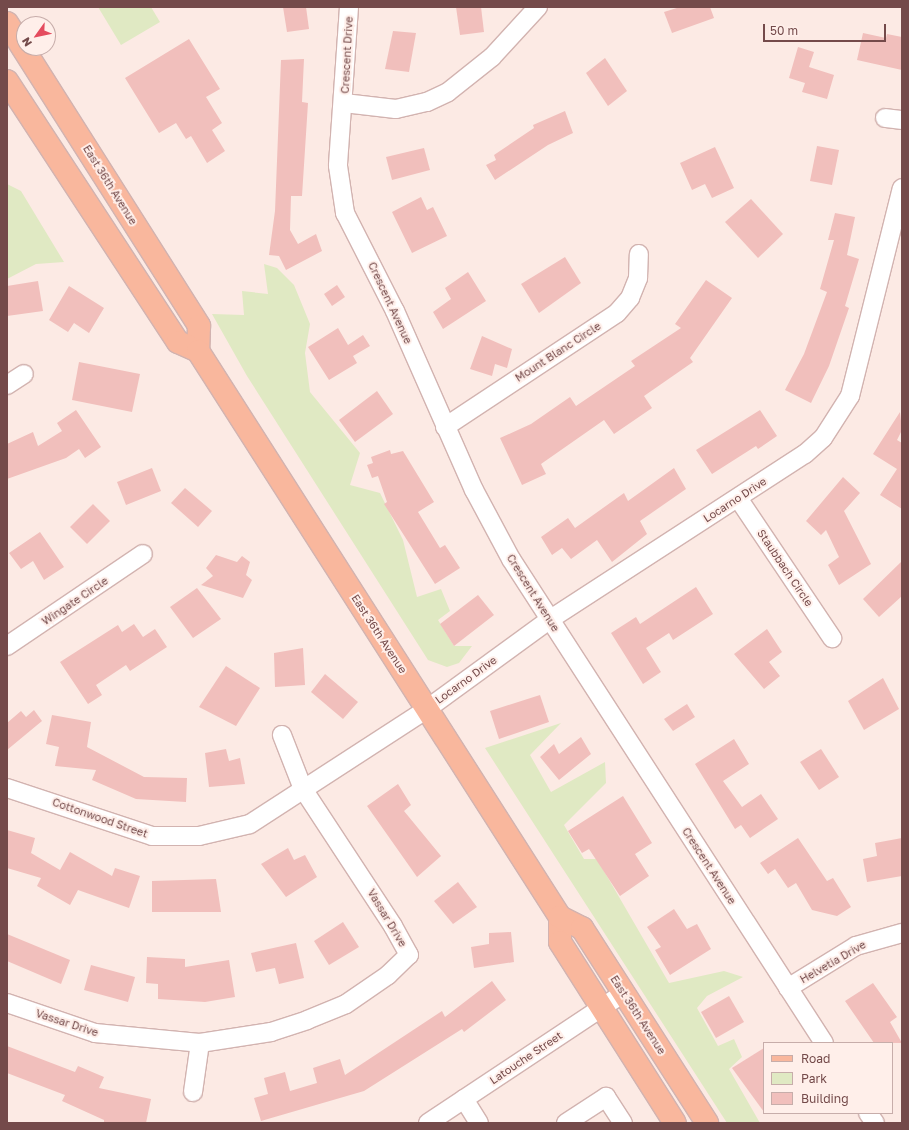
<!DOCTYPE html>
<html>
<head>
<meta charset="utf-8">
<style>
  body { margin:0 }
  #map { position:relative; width:909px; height:1130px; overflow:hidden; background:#fceae4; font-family:"Golos Text",sans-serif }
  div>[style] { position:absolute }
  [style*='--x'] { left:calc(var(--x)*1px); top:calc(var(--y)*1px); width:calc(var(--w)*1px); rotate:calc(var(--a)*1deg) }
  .green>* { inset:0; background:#e0e9c3 }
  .building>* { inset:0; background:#f1bfbc }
  .roads { filter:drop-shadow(1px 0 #d2b3b0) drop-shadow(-1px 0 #d2b3b0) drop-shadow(0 1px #d2b3b0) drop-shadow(0 -1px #d2b3b0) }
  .minor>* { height:18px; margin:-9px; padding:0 9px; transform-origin:9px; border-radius:9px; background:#fff }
  .major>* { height:22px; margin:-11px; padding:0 11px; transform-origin:11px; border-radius:11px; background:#f9b79d }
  span { translate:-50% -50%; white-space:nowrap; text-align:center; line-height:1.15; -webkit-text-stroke:4px #ffefea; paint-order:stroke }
  .street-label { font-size:11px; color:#744a4a }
  .frame { position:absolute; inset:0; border:8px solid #744a4a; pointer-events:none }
  .legend { position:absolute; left:763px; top:1042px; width:130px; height:72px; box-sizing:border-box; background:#ffefea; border:1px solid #c7adaa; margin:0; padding:5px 7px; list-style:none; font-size:12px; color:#744a4a }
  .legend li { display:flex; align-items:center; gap:8px; height:20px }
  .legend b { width:20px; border:1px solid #c7adaa }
  .north { position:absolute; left:16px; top:16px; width:40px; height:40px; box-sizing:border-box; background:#ffefea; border:1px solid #c7adaa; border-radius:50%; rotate:237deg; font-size:11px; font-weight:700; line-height:16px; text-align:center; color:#744a4a }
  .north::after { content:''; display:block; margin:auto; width:14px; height:18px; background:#e44b5e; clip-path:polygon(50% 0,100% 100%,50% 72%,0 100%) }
  .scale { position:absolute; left:763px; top:24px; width:123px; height:18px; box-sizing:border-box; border:2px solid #744a4a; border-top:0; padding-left:5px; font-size:12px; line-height:14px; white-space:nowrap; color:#744a4a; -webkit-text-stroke:3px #ffefea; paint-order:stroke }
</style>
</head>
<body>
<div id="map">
  <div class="green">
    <div style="clip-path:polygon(98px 7px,151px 7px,160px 22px,121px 45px)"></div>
    <div style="clip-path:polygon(7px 184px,21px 191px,64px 262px,36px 264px,7px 279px)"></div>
    <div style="clip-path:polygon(264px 264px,277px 268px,294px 285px,310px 324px,305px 353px,310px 392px,360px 453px,350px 485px,380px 493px,403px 540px,417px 597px,441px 589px,450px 611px,438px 620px,454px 646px,472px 646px,459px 663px,447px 667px,428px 660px,247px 376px,212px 314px,244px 315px,242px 291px,268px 294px)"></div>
    <div style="clip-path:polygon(561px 723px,530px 755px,551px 792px,605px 762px,606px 783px,564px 825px,584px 859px,597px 859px,669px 983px,724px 971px,743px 977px,707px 996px,697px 1008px,718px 1046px,734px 1039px,742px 1057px,729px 1069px,760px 1123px,727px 1123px,485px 748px)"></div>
  </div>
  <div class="building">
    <div style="clip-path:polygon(283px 7px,306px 7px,309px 29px,287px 32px)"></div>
    <div style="clip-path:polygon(456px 7px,481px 7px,484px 32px,460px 35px)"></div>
    <div style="clip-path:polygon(680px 7px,710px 7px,714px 18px,672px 33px,664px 12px)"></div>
    <div style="clip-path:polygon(393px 31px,416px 33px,409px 72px,385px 69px)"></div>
    <div style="clip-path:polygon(863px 33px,886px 38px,887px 34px,902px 37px,902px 70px,857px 60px)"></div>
    <div style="clip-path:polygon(189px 39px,220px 89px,206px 97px,222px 123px,212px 130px,225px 151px,207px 163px,191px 136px,186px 139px,176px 123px,159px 133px,125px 78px)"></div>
    <div style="clip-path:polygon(798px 47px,814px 52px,809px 67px,834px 75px,827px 99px,802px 92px,805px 83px,789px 78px)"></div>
    <div style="clip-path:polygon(605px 58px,627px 91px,608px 106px,586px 73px)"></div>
    <div style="clip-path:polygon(304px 59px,302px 102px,308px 103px,302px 196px,291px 196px,290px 230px,298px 244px,316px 234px,322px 251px,286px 270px,279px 256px,269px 255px,275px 211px,281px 60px)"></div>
    <div style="clip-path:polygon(565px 111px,573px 133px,548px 145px,495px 180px,486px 165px,496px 160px,494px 155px,534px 128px,533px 125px)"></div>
    <div style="clip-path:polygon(817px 146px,839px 150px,832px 185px,810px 181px)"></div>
    <div style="clip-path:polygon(715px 147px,734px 188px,712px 198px,705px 184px,692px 190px,680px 163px)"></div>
    <div style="clip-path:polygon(424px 148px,430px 170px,392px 180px,386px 157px)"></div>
    <div style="clip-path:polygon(421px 197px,427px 210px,433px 207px,447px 236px,412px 253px,392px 212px)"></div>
    <div style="clip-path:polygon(751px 199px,783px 234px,758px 258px,725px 222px)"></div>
    <div style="clip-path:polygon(835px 213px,855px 217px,847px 255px,859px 259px,845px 306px,849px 308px,829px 366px,811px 403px,785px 390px,804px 354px,827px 292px,820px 289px,834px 240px,828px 240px)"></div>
    <div style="clip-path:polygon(565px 257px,581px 283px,539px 313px,521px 284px)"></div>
    <div style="clip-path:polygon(468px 272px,486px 301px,443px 329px,433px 312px,451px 299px,445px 288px)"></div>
    <div style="clip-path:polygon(706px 280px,732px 298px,690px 358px,693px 362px,644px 396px,652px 408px,614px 434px,604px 420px,541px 464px,546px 474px,522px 485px,500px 438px,531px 424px,570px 397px,576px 406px,635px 366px,631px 361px,681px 328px,675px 324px)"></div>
    <div style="clip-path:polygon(38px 281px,43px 311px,7px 316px,7px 286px)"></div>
    <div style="clip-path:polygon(337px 285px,345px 297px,332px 306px,324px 294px)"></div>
    <div style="clip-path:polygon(69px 286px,104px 308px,89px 333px,74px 323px,68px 332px,49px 320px)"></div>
    <div style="clip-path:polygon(338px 328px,348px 345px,363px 335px,370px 346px,353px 356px,357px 363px,329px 380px,308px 347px)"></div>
    <div style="clip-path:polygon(482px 336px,512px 349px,507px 368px,495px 364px,492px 376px,470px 369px)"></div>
    <div style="clip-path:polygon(79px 362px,140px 374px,132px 412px,72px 400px)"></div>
    <div style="clip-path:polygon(377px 391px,393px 414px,355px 442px,339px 420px)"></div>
    <div style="clip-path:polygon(76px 410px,101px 447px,85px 458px,79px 449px,66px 458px,7px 479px,7px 444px,33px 432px,38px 446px,62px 431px,57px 423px)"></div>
    <div style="clip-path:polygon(760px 410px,777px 436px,758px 449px,756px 446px,712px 474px,696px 450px)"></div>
    <div style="clip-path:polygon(900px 412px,902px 430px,897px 440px,902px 443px,902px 509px,880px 495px,897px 469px,873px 454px)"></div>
    <div style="clip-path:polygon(390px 450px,391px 454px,403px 451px,434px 502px,418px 512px,440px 548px,445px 545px,460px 568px,435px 584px,384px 504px,387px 502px,378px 476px,372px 478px,367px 465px,373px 463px,371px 457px)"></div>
    <div style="clip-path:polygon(152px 468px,161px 491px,126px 505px,117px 482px)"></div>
    <div style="clip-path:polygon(674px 468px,686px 489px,640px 521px,647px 534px,612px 562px,597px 540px,571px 559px,562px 548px,552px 555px,541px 537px,568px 518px,575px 528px,624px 493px,628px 501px)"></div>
    <div style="clip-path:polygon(843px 477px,860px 493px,844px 511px,871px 564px,839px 585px,828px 565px,839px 557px,826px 530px,821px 535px,806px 521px)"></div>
    <div style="clip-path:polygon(185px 488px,212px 511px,198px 527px,171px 503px)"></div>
    <div style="clip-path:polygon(93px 504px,110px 521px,87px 544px,70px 527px)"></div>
    <div style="clip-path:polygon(40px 532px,64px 567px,44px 580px,33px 561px,21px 569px,9px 553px)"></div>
    <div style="clip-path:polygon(216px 555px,237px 562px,242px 556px,250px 562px,246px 575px,252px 580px,243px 598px,201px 585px,213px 576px,206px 568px)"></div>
    <div style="clip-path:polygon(902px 561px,902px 596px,879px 617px,863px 599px)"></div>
    <div style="clip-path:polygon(696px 587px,713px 614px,673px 640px,669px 633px,646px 648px,661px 672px,643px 684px,611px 633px,636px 617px,640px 624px)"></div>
    <div style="clip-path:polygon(197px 588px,221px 619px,193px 638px,170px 607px)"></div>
    <div style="clip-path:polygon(478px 595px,494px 615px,454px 646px,440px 624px)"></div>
    <div style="clip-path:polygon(134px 624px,143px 637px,155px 629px,167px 647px,130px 671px,126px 665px,96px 685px,102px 695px,88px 704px,60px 662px,118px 625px,122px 632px)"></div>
    <div style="clip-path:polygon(767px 629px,782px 652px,769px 662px,780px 676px,764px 689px,734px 654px)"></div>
    <div style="clip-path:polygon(303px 648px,305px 685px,275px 687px,274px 653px)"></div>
    <div style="clip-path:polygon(226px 666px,260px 688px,236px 726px,199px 707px)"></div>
    <div style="clip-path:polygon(325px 674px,358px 702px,343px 719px,311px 692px)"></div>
    <div style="clip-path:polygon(883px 678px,899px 709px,864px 730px,848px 701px)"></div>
    <div style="clip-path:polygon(540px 695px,549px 722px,499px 739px,490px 711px)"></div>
    <div style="clip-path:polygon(687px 704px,695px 717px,673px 731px,664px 719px)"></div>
    <div style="clip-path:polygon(34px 710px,42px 721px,7px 750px,7px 723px,21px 711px,26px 717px)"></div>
    <div style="clip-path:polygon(52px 715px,91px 722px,87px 747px,144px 777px,187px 778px,186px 802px,136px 799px,92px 780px,96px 770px,55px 766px,59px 747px,46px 744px)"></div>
    <div style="clip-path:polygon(581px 737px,591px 754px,559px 780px,540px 757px,554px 744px,559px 754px)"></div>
    <div style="clip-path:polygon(734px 739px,749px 764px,723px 781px,742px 807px,761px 794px,778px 819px,750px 838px,741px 825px,735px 829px,695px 764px)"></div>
    <div style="clip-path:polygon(226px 749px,229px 761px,240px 758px,245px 784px,209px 787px,205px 753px)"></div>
    <div style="clip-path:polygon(821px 749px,839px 777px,819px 790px,800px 762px)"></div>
    <div style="clip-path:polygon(398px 784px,411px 805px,404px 811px,441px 856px,417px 877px,367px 806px)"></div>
    <div style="clip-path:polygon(623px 796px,652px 843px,635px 854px,649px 876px,620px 896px,589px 849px,582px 853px,568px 831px)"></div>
    <div style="clip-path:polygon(7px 830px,35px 838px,31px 853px,60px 870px,70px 852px,112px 876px,115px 868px,140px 876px,129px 908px,78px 890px,70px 905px,37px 886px,41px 878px,7px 868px)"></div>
    <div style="clip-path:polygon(798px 838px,827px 881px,833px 878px,851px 907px,837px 916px,812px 910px,796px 883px,788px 888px,775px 869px,768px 874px,760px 863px)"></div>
    <div style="clip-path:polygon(902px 838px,902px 876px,867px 882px,863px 859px,877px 856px,875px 843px)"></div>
    <div style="clip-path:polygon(288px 848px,294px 860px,305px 855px,317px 877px,286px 897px,261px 864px)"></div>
    <div style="clip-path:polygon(216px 879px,221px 912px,152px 912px,152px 881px)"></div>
    <div style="clip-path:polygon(458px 882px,477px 907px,453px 924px,434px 901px)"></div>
    <div style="clip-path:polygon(674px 909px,687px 929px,697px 924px,711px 949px,670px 975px,655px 950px,661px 947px,647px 927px)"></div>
    <div style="clip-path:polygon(343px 922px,359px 947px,329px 965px,314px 941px)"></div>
    <div style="clip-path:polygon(511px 932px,514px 962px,474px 968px,471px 947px,489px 944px,489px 933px)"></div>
    <div style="clip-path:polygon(7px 934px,70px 960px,61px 984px,7px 961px)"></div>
    <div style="clip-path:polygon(296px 943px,304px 978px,279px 984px,275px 968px,256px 972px,251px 953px)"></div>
    <div style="clip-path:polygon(147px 957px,185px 959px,185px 967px,229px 960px,235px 997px,205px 1002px,158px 999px,158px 984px,146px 983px)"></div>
    <div style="clip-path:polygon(91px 965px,135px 977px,128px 1002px,84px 990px)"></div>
    <div style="clip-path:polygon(492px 981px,506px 1000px,464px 1032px,462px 1029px,364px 1091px,261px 1121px,254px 1098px,268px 1094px,264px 1078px,285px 1072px,290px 1091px,317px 1083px,313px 1068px,340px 1059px,345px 1075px,442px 1011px,445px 1017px)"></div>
    <div style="clip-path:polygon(873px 983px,897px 1017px,890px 1022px,902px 1043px,874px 1043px,845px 1001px)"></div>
    <div style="clip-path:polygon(729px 996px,744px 1022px,716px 1038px,701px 1012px)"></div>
    <div style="clip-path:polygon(7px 1046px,75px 1072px,78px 1066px,104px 1077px,99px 1088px,151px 1099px,146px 1123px,104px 1123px,104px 1120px,62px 1101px,65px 1095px,7px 1073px)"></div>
    <div style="clip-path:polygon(764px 1048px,764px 1112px,732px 1068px)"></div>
  </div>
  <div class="roads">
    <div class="minor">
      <div style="--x:349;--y:7;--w:159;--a:94"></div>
      <div style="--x:338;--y:166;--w:48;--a:81.5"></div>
      <div style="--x:345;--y:213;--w:110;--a:63"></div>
      <div style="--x:395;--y:311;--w:196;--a:66.2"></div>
      <div style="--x:474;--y:490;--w:78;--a:61.8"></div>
      <div style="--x:511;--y:559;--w:576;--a:57.11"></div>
      <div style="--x:344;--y:103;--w:52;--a:6.6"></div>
      <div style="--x:396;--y:109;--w:32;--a:-13"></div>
      <div style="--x:427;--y:102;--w:23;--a:-25"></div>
      <div style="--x:448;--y:92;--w:56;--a:-38.5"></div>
      <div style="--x:492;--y:57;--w:68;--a:-47.4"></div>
      <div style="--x:885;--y:118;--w:17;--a:7"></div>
      <div style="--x:7;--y:385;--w:20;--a:-33"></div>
      <div style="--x:445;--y:427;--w:206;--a:-33.5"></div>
      <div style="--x:617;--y:313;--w:20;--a:-49"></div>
      <div style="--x:630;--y:298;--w:22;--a:-68"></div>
      <div style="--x:638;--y:278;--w:24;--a:-88"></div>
      <div style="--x:738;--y:498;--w:169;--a:56.1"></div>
      <div style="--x:7;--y:646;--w:164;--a:-34.1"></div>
      <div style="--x:7;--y:788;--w:153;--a:18.3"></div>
      <div style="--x:152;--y:836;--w:47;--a:0"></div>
      <div style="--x:199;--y:836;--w:52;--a:-13.2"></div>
      <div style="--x:250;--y:824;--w:211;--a:-33"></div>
      <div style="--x:427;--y:709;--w:151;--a:-36.1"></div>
      <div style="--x:549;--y:620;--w:305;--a:-33"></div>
      <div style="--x:805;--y:454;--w:24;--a:-42"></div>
      <div style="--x:823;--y:438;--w:50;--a:-57.3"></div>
      <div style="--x:850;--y:396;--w:214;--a:-76"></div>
      <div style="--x:788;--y:988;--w:80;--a:-31.7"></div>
      <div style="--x:856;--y:946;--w:48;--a:-15.8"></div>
      <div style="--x:7;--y:1003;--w:93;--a:18.8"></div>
      <div style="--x:95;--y:1033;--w:105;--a:5.4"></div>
      <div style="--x:200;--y:1043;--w:72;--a:-8.8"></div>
      <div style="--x:271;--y:1032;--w:38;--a:-18"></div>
      <div style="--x:307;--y:1020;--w:42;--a:-22.3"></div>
      <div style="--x:346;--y:1004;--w:51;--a:-34.6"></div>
      <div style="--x:388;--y:975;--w:29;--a:-44"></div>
      <div style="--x:409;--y:955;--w:33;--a:-119"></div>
      <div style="--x:393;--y:926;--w:164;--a:-123.3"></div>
      <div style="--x:303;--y:789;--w:58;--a:-111.3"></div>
      <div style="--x:193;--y:1092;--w:49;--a:-81.9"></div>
      <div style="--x:464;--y:1099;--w:28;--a:58"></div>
      <div style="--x:868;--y:1113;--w:12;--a:55"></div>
      <div style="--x:428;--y:1123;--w:235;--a:-33.6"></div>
      <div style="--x:566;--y:1123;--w:48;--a:-33"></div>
      <div style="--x:606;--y:1097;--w:31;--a:57"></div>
    </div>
    <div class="major">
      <div style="--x:7;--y:23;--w:359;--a:57.6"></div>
      <div style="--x:199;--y:326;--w:25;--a:92"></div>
      <div style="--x:7;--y:81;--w:312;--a:56.8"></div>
      <div style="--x:178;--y:342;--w:22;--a:24"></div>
      <div style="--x:198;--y:351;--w:672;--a:57.4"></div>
      <div style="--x:560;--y:917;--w:25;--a:90"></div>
      <div style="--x:560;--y:942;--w:214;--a:57.6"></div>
      <div style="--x:560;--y:917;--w:25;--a:27"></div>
      <div style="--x:582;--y:928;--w:232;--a:57.3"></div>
    </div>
  </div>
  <div class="street-label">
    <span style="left:347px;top:55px;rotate:-87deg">Crescent Drive</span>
    <span style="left:110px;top:185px;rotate:58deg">East 36th Avenue</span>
    <span style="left:390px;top:303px;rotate:65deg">Crescent Avenue</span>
    <span style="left:558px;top:352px;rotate:-33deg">Mount Blanc Circle</span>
    <span style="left:735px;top:500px;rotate:-33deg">Locarno Drive</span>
    <span style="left:785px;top:568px;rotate:56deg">Staubbach Circle</span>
    <span style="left:533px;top:593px;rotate:58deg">Crescent Avenue</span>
    <span style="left:75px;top:601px;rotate:-34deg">Wingate Circle</span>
    <span style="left:379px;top:634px;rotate:57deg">East 36th Avenue</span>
    <span style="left:466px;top:680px;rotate:-36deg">Locarno Drive</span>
    <span style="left:100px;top:818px;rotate:19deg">Cottonwood Street</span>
    <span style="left:709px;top:866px;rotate:57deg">Crescent Avenue</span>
    <span style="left:387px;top:918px;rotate:59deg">Vassar Drive</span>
    <span style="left:833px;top:962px;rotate:-30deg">Helvetia Drive</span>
    <span style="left:638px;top:1015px;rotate:57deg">East 36th Avenue</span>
    <span style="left:67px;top:1023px;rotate:18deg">Vassar Drive</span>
    <span style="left:526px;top:1058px;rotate:-34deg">Latouche Street</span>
  </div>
  <div class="frame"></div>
  <ul class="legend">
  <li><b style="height:5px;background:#f9b79d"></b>Road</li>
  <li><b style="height:11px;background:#e0e9c3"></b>Park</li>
  <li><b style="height:11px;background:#f1bfbc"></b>Building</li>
  </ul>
  <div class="north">N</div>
  <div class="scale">50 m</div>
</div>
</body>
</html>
